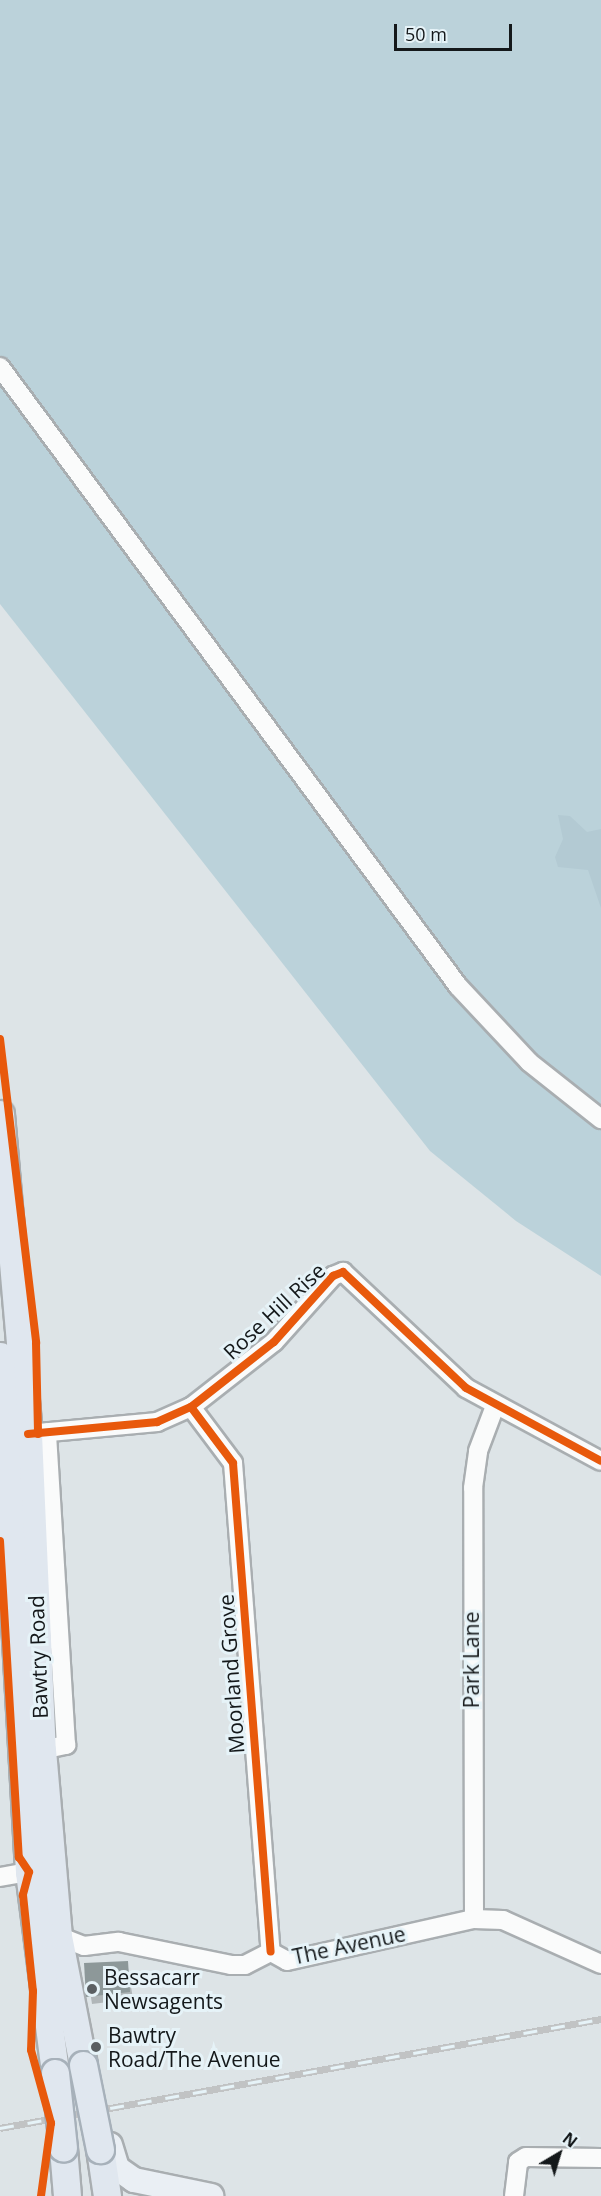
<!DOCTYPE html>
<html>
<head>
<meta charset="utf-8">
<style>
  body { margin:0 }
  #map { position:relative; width:601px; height:2196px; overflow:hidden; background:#dde4e7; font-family:"Open Sans",sans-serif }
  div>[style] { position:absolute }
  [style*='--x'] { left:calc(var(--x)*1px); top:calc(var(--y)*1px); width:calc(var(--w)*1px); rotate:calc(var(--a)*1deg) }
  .green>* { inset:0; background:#bbd2da }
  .forest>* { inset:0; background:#b3cad3 }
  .shadow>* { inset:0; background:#0003 }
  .building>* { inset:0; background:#8d9899 }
  .roads { filter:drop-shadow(2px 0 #a9aeb1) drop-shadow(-2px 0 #a9aeb1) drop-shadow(0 2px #a9aeb1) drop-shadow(0 -2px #a9aeb1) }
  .minor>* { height:18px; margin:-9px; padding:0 9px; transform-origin:9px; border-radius:9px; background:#fafbfb }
  .major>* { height:24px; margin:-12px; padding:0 12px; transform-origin:12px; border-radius:12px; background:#eaeff4 }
  .highway>* { height:27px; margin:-13.5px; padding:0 13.5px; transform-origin:13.5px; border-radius:13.5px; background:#e0e7ef }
  .rail>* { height:7px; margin-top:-3.5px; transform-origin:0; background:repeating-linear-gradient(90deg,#e6f3f8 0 14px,#c1c3c4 0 28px); box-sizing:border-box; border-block:2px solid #c1c3c4 }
  .bridges { filter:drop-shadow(2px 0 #a7b1ba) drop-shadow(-2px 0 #a7b1ba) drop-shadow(0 2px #a7b1ba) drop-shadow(0 -2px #a7b1ba) }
  .highway-bridge>* { height:27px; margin:-13.5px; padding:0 13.5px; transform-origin:13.5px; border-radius:13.5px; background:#e0e7ef }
  .cycleway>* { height:8px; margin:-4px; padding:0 4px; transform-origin:4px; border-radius:4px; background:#e8590c }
  .dots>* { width:16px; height:16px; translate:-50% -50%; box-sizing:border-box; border:3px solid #e6f3f8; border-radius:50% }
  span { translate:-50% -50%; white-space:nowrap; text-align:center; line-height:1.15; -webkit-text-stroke:6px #e6f3f8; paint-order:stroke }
  .street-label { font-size:21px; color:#14181a }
  .poi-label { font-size:21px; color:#14181a }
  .left { translate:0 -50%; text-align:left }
  .north { position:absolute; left:529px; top:2124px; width:60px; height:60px; -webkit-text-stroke:4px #e6f3f8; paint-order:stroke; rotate:38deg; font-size:16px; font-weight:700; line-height:24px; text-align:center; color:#14181a }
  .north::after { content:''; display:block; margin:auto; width:21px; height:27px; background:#14181a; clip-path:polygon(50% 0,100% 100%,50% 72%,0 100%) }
  .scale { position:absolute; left:394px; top:24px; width:118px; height:27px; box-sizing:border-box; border:3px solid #14181a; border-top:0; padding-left:8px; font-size:18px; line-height:21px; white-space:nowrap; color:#14181a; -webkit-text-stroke:4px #e6f3f8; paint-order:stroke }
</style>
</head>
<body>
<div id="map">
  <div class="green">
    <div style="clip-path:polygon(0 0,601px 0,601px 1276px,516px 1221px,430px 1151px,0 604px)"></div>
  </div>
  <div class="forest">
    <div style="clip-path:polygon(558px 815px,570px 816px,587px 832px,601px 829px,601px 908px,588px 870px,558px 867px,555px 857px,563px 839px)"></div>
  </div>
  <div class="shadow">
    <div style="clip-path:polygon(127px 1962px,133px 1999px,92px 2004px,86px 1965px)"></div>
  </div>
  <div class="building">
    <div style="clip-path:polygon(128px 1961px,130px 1992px,86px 1997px,84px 1963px)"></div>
  </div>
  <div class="roads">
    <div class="minor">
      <div style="--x:0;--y:367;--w:770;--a:53.5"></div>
      <div style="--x:458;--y:986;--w:104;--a:46.9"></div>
      <div style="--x:529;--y:1062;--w:92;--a:38.4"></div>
      <div style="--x:191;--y:1407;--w:70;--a:53.1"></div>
      <div style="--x:233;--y:1463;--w:490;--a:85.6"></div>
      <div style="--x:28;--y:1434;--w:130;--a:-5.3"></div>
      <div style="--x:157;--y:1422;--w:37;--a:-24"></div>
      <div style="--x:191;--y:1407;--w:105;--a:-38.1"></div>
      <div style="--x:274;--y:1342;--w:89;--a:-48.2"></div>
      <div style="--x:333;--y:1276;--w:11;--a:-22"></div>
      <div style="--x:343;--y:1272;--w:169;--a:43.3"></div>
      <div style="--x:466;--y:1388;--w:153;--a:28.4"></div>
      <div style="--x:42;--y:1750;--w:25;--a:-12"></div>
      <div style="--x:66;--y:1745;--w:313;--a:-93.5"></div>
      <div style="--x:0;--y:1877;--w:29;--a:-10"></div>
      <div style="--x:474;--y:1919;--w:431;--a:-90.1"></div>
      <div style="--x:473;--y:1488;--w:37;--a:-82"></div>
      <div style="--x:478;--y:1451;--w:48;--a:-69.3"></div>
      <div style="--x:58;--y:1936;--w:28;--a:21"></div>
      <div style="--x:84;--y:1946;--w:35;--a:-7"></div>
      <div style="--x:119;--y:1942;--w:114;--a:11.6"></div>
      <div style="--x:231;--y:1965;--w:14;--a:0"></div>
      <div style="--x:245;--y:1965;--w:29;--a:-27"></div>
      <div style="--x:271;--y:1952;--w:18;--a:29"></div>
      <div style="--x:287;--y:1961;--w:192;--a:-12.7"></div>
      <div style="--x:474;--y:1919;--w:29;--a:2"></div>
      <div style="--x:503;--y:1920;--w:107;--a:24.2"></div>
      <div style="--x:514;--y:2196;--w:34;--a:-83"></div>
      <div style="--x:518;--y:2162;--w:9;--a:-32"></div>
      <div style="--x:526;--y:2157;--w:75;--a:0.8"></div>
    </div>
    <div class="major">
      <div style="--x:110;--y:2145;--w:24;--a:73"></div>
      <div style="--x:117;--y:2168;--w:21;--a:35"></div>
      <div style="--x:134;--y:2180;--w:79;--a:11.7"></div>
    </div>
    <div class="highway">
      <div style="--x:0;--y:1114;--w:321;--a:85"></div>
      <div style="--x:28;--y:1434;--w:316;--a:87.5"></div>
      <div style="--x:42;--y:1750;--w:187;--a:85.1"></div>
      <div style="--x:58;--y:1936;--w:131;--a:79"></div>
      <div style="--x:0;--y:1356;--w:517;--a:86.78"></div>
      <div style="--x:29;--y:1872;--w:203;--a:82.6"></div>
      <div style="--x:63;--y:2148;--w:48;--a:85.2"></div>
      <div style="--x:100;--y:2149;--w:48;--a:81.5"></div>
    </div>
  </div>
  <div class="rail">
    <div style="--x:0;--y:2128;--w:611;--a:-10.28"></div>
  </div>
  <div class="bridges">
    <div class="highway-bridge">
      <div style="--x:83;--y:2065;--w:86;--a:78.6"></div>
      <div style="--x:55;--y:2073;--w:75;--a:83.9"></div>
    </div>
  </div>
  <div class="cycleway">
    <div style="--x:0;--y:1039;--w:306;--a:83.2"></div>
    <div style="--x:36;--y:1343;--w:91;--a:88.7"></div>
    <div style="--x:191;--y:1407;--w:70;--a:53.1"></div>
    <div style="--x:233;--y:1463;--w:490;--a:85.6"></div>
    <div style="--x:28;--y:1434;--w:130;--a:-5.3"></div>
    <div style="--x:157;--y:1422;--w:37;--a:-24"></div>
    <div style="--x:191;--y:1407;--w:105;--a:-38.1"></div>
    <div style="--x:274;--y:1342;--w:89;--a:-48.2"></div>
    <div style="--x:333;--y:1276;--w:11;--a:-22"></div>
    <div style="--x:343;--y:1272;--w:169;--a:43.3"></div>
    <div style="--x:466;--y:1388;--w:153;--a:28.4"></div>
    <div style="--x:0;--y:1541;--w:317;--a:86.6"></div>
    <div style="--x:19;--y:1857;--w:18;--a:56"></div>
    <div style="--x:29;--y:1872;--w:24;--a:105"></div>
    <div style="--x:23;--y:1895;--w:97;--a:84.1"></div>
    <div style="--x:33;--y:1991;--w:59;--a:91.9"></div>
    <div style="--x:31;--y:2050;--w:76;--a:74.7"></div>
    <div style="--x:51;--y:2123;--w:74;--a:97.8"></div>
  </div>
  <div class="dots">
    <div style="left:92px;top:1989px;background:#5a5f62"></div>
    <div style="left:96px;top:2047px;background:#5a5f62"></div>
  </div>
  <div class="street-label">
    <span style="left:274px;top:1311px;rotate:-43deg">Rose Hill Rise</span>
    <span style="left:38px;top:1657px;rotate:-92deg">Bawtry Road</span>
    <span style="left:471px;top:1660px;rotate:-90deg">Park Lane</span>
    <span style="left:231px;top:1674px;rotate:-94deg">Moorland Grove</span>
    <span style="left:349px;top:1945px;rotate:-12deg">The Avenue</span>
  </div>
  <div class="poi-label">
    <span class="left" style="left:104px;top:1989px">Bessacarr<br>Newsagents</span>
    <span class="left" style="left:108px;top:2047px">Bawtry<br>Road/The Avenue</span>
  </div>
  <div class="north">N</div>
  <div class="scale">50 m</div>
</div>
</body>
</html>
